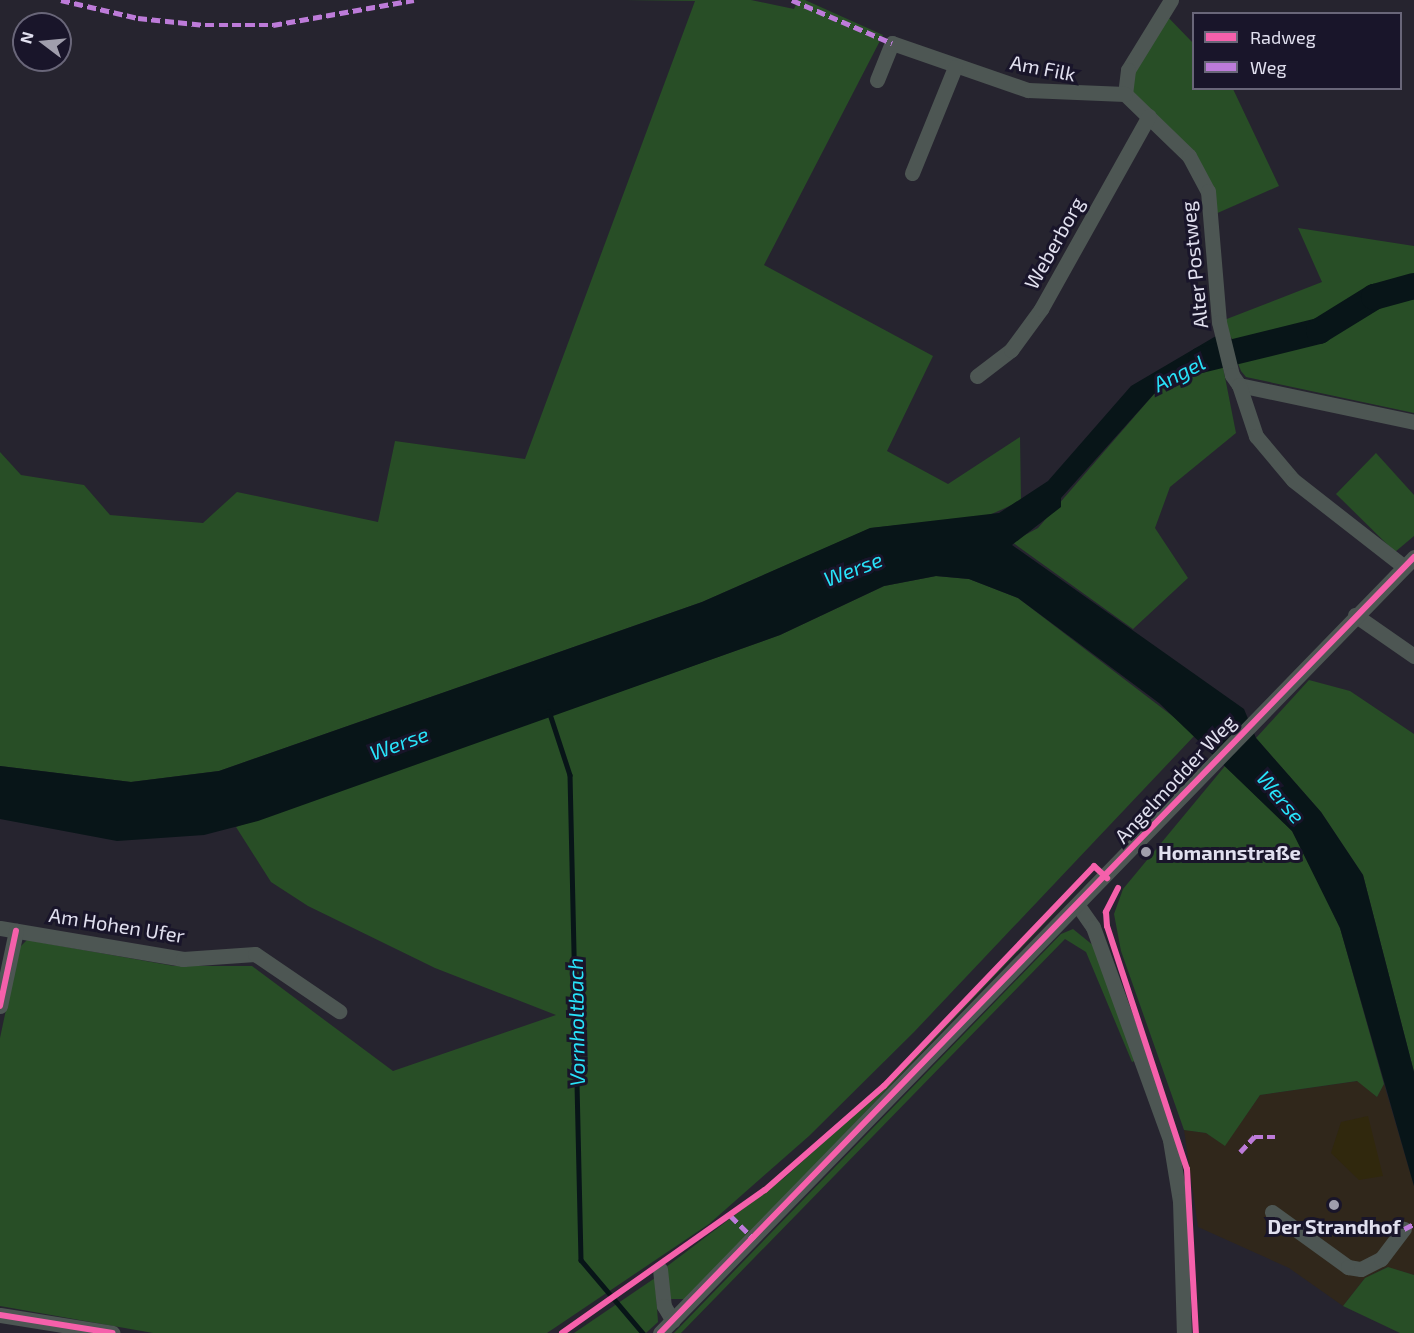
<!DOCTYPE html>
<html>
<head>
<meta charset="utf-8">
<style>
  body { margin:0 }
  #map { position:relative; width:1414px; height:1333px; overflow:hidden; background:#26242f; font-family:"Exo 2",sans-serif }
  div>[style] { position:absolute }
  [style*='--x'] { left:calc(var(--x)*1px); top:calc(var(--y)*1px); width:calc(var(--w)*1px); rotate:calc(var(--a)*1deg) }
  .commercial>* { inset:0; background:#30271b }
  .green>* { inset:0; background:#284e26 }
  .sand>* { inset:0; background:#30280d }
  .water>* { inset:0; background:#081518 }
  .stream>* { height:4.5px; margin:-2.25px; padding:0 2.25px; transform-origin:2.25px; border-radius:2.25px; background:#081518 }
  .river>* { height:26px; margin:-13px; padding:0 13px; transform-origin:13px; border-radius:13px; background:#081518 }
  .minor>* { height:15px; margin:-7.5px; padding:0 7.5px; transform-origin:7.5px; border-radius:7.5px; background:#4d5653 }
  .quiet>* { height:4.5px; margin-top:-2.25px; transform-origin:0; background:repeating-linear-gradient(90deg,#bd7bd9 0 9px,transparent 0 13.5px) }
  .cycleway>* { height:6px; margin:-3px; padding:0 3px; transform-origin:3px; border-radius:3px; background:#f560ab }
  .dots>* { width:16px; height:16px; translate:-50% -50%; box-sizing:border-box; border:3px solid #19152a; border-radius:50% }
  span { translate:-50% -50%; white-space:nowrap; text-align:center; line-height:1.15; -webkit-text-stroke:6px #19152a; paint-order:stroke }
  .street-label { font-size:20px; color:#e1e0ef }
  .poi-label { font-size:20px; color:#e1e0ef; font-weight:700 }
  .left { translate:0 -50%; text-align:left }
  .water-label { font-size:21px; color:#28e3fa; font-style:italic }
  .legend { position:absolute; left:1192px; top:12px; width:210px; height:78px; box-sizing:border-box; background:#19152a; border:2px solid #696679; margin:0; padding:8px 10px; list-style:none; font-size:18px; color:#e1e0ef }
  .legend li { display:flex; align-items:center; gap:12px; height:30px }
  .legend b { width:30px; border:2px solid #696679 }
  .north { position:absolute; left:12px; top:12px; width:60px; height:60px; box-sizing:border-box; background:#19152a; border:2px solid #696679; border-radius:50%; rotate:286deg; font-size:16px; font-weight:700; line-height:24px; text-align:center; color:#e1e0ef }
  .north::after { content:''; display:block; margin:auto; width:21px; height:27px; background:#a09eac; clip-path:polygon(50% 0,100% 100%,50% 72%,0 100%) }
</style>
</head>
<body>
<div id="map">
  <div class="commercial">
    <div style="clip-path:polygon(1358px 1081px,1377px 1097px,1384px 1084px,1414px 1186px,1414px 1275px,1387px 1267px,1365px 1278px,1343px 1306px,1289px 1268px,1198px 1227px,1184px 1130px,1206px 1133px,1225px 1145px,1260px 1095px)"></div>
  </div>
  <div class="green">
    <div style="clip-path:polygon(625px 0,751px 0,794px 9px,798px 0,805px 0,883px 35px,764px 265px,933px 356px,887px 451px,948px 484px,1020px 437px,1021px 501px,987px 516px,871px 528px,702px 602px,219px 771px,131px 782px,0 766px,0 452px,21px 475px,84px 485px,110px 515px,203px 523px,237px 492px,378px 522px,395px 441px,525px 459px,695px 1px)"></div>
    <div style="clip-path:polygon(1163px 12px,1193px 43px,1194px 88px,1233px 89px,1279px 186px,1213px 215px,1189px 156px,1125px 94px,1128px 70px)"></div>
    <div style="clip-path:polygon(1298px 228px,1414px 246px,1414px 286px,1374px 297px,1319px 331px,1233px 340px,1219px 322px,1322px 282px)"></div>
    <div style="clip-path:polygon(1405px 297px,1414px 300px,1414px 413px,1246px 377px,1241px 371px,1237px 361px,1320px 341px,1376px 306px)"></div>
    <div style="clip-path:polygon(1222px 362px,1236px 433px,1170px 487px,1155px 528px,1188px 578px,1133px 629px,1012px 542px,1038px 528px,1154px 394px,1183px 373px)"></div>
    <div style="clip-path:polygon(1376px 453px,1414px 495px,1414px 536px,1395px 552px,1336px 494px)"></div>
    <div style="clip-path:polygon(936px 576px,969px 579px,1018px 598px,1196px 734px,914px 1032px,809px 1136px,709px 1224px,547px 1333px,153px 1333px,0 1306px,0 1038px,19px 948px,27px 940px,174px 966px,252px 966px,393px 1071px,556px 1015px,435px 968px,308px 906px,271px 882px,236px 827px,780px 635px,884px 586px)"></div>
    <div style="clip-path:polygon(1309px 680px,1350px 691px,1414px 734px,1414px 1072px,1363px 875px,1321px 812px,1256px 738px)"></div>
    <div style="clip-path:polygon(1225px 766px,1292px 831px,1306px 856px,1340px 928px,1384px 1084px,1377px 1097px,1357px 1081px,1260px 1095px,1225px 1146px,1206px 1133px,1184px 1130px,1121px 951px,1114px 914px,1123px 889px)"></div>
    <div style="clip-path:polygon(1094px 871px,688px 1299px,668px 1299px,666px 1267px,784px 1178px,884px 1088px)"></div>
    <div style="clip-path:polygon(1073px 929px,1094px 946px,1137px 1060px,1132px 1062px,1086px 952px,1065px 939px,681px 1333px,674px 1333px,1061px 934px)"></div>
    <div style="clip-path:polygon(1388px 1267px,1414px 1275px,1414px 1333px,1400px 1333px,1343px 1306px,1365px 1278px)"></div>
    <div style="clip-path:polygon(655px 1278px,658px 1322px,646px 1333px,574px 1333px)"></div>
  </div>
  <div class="sand">
    <div style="clip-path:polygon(1368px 1116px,1383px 1176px,1359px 1180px,1331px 1153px,1341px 1122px)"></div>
  </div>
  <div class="water">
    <div style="clip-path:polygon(1216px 336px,1222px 362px,1183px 373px,1154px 394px,1061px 498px,1061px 507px,1012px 545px,1244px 709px,1256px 738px,1321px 812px,1363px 875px,1414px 1072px,1414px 1186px,1340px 928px,1292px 831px,1159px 703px,1018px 598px,969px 579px,936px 576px,884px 586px,780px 635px,258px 821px,204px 835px,117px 841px,0 819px,0 766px,131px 782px,219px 771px,702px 602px,870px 528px,999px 513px,1048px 481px,1131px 386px)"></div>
  </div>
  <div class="stream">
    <div style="--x:549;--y:711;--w:67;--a:71.8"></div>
    <div style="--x:570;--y:775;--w:485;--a:88.7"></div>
    <div style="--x:581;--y:1260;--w:96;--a:49.7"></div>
  </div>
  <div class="river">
    <div style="--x:1201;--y:360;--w:122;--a:-13.8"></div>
    <div style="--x:1319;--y:331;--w:65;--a:-31.7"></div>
    <div style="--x:1374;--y:297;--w:41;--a:-15.4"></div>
  </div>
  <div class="minor">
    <div style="--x:1171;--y:0;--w:82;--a:121.6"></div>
    <div style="--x:1128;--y:70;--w:24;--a:97"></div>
    <div style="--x:1125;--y:94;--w:89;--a:44.1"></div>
    <div style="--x:1189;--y:156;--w:40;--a:62"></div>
    <div style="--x:1208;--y:191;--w:131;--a:85.2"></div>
    <div style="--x:1219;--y:322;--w:55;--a:76.2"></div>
    <div style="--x:1232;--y:375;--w:12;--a:55"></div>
    <div style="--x:1239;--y:385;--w:179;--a:11.9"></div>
    <div style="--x:877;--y:80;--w:40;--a:-68"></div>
    <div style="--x:892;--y:43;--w:144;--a:19.1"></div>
    <div style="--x:1028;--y:90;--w:97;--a:2.4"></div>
    <div style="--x:912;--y:173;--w:114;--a:-67.9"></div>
    <div style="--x:977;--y:376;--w:43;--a:-37.4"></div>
    <div style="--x:1011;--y:350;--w:51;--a:-53.8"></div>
    <div style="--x:1041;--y:309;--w:221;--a:-60.8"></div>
    <div style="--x:1239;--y:385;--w:54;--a:71.6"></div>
    <div style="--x:1256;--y:436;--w:57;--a:49.9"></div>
    <div style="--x:1293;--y:480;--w:140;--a:38"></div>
    <div style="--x:1355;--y:615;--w:72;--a:34.8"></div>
    <div style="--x:1079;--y:907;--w:24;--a:55"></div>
    <div style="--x:1093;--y:927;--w:226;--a:70.1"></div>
    <div style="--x:1170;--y:1140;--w:62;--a:80.7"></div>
    <div style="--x:1180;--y:1201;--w:132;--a:88.3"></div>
    <div style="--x:0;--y:928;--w:186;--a:9.6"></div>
    <div style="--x:183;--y:959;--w:72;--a:-4"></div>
    <div style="--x:255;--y:954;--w:102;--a:34.2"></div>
    <div style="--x:0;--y:1006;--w:77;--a:-78"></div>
    <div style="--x:1272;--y:1212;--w:94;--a:35.9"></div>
    <div style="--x:1348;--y:1267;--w:13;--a:9"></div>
    <div style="--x:1361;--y:1269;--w:22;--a:-27"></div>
    <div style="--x:1381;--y:1259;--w:38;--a:-53"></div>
    <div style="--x:660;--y:1269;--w:37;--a:84"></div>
    <div style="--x:664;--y:1306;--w:17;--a:59"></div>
    <div style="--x:0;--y:1315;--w:114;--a:9.1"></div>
    <div style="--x:660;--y:1333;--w:1082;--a:-45.82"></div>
  </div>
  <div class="quiet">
    <div style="--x:61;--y:0;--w:79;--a:13.2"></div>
    <div style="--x:138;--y:18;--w:67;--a:6"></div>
    <div style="--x:205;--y:25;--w:68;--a:0"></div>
    <div style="--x:273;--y:25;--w:143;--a:-10.1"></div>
    <div style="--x:792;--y:0;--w:109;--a:23.3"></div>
    <div style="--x:1240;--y:1152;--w:21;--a:-47"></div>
    <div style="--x:1254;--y:1137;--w:21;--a:0"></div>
    <div style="--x:731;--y:1216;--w:33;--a:45"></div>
    <div style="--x:1404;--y:1229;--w:11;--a:-27"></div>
  </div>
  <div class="cycleway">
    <div style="--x:1118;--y:888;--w:27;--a:117"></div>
    <div style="--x:1106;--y:912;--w:14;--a:86"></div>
    <div style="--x:1107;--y:926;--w:256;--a:71.8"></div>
    <div style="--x:1187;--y:1169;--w:164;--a:86.9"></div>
    <div style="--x:0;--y:1006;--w:77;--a:-78"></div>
    <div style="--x:0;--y:1315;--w:114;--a:9.1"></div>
    <div style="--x:562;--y:1333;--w:248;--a:-35.2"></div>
    <div style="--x:765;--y:1190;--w:158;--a:-41.2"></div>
    <div style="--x:884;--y:1086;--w:304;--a:-46.3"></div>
    <div style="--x:1094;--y:866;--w:18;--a:43"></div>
    <div style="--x:660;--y:1333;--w:1082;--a:-45.82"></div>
  </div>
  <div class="dots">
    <div style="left:1146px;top:852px;background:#a09eac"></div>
    <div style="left:1334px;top:1205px;background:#a09eac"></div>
  </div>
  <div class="street-label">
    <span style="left:1043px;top:68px;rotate:11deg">Am Filk</span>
    <span style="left:1054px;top:243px;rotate:-61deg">Weberborg</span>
    <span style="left:1194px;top:265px;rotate:-96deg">Alter Postweg</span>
    <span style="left:1175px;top:779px;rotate:-47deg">Angelmodder Weg</span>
    <span style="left:117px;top:925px;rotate:9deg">Am Hohen Ufer</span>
  </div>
  <div class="poi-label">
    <span class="left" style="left:1158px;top:852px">Homannstraße</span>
    <span style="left:1334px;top:1226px">Der Strandhof</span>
  </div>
  <div class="water-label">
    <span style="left:1179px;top:373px;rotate:-27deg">Angel</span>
    <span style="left:853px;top:569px;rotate:-21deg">Werse</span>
    <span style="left:399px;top:743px;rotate:-20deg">Werse</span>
    <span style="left:1281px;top:797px;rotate:50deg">Werse</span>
    <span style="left:576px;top:1022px;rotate:-91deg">Vornholtbach</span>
  </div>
  <ul class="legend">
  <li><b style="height:8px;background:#f560ab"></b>Radweg</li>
  <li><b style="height:8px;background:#bd7bd9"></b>Weg</li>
  </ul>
  <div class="north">N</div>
</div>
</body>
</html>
